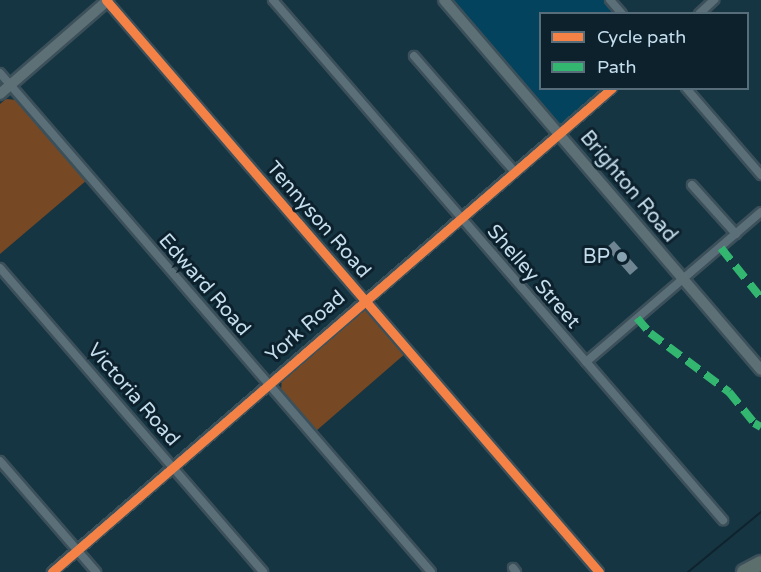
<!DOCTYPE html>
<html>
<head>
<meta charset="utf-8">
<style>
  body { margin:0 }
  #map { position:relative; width:761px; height:572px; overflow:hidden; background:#163543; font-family:"Varela Round",sans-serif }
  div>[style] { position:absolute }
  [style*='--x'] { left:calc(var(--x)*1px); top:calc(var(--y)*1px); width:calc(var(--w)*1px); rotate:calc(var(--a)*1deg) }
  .built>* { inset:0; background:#03435e }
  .green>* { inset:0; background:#764824 }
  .stream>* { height:2px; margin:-1px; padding:0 1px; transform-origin:1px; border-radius:1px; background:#0f232d }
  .building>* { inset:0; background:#6f8692 }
  .roads { filter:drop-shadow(2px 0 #3c505a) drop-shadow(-2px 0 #3c505a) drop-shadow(0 2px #3c505a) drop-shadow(0 -2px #3c505a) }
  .street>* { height:8px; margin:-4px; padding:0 4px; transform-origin:4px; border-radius:4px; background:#5b6f79 }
  .secondary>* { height:10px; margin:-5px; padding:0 5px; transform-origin:5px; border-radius:5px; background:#5d7075 }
  .highway>* { height:14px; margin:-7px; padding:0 7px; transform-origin:7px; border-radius:7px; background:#5d6f6c }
  .quiet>* { height:8px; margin-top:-4px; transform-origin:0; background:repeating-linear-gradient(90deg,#33b770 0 15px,transparent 0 23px) }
  .cycleway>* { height:9px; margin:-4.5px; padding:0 4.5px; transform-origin:4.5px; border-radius:4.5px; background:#f48246 }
  .dots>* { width:16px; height:16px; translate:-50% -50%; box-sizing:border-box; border:3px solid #0d212d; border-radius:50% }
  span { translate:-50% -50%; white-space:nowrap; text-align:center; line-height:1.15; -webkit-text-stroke:6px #0d212d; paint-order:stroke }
  .street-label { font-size:20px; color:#c5deed }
  .poi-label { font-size:20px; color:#c5deed }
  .right { translate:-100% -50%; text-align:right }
  .legend { position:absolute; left:539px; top:12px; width:210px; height:78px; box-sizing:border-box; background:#0d212d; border:2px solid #576d7a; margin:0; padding:8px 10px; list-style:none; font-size:18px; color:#c5deed }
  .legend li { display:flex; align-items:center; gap:12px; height:30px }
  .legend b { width:30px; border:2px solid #576d7a }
</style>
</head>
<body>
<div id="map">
  <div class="built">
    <div style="clip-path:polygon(445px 0,609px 0,621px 13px,540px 14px,540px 88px,611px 89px,559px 133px)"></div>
  </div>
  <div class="green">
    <div style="clip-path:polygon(6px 99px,17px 100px,87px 180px,0 254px,0 104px)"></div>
    <div style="clip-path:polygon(368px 309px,406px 353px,316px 431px,281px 391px,282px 377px,362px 310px)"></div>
  </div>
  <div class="stream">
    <div style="--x:688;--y:572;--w:94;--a:-39.4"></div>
  </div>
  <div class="building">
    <div style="clip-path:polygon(614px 241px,638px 268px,630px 275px,606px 248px)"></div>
  </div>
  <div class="roads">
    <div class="street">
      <div style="--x:106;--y:0;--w:755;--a:49.24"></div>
      <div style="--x:273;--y:0;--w:688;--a:49.13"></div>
      <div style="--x:610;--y:0;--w:18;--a:49"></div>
      <div style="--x:699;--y:14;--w:21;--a:-43"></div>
      <div style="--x:414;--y:56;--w:152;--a:49"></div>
      <div style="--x:0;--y:73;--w:659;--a:49.18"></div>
      <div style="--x:686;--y:88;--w:115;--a:49.2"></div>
      <div style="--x:692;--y:185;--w:66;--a:48.1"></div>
      <div style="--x:0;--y:268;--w:402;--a:49.1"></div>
      <div style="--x:586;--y:362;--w:230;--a:-40.6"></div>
      <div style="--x:0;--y:461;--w:147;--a:49.1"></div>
      <div style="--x:513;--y:568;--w:5;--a:53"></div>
      <div style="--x:52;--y:572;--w:740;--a:-40.84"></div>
    </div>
    <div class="secondary">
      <div style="--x:444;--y:0;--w:487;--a:49.4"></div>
      <div style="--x:0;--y:94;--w:143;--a:-41"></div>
    </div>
    <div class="highway">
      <div style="--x:744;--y:572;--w:19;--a:-28"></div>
    </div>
  </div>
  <div class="quiet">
    <div style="--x:721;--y:248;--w:64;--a:51.3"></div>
    <div style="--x:637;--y:318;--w:20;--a:49"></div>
    <div style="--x:650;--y:333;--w:99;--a:36.8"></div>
    <div style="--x:729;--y:392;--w:40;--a:51"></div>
    <div style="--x:754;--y:423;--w:8;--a:30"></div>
  </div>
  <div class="cycleway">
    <div style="--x:106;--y:0;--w:755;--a:49.24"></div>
    <div style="--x:52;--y:572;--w:740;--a:-40.84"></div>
  </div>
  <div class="dots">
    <div style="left:622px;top:257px;background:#88a3b2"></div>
  </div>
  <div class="street-label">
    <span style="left:628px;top:187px;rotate:50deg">Brighton Road</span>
    <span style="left:318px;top:220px;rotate:49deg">Tennyson Road</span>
    <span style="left:533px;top:277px;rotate:49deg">Shelley Street</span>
    <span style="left:204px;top:285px;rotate:49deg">Edward Road</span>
    <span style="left:306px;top:327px;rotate:-41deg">York Road</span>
    <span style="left:133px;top:395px;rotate:49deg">Victoria Road</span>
  </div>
  <div class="poi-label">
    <span class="right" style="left:610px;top:257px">BP</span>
  </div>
  <ul class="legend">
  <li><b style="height:8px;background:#f48246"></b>Cycle path</li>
  <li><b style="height:8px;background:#33b770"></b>Path</li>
  </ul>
</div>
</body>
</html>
